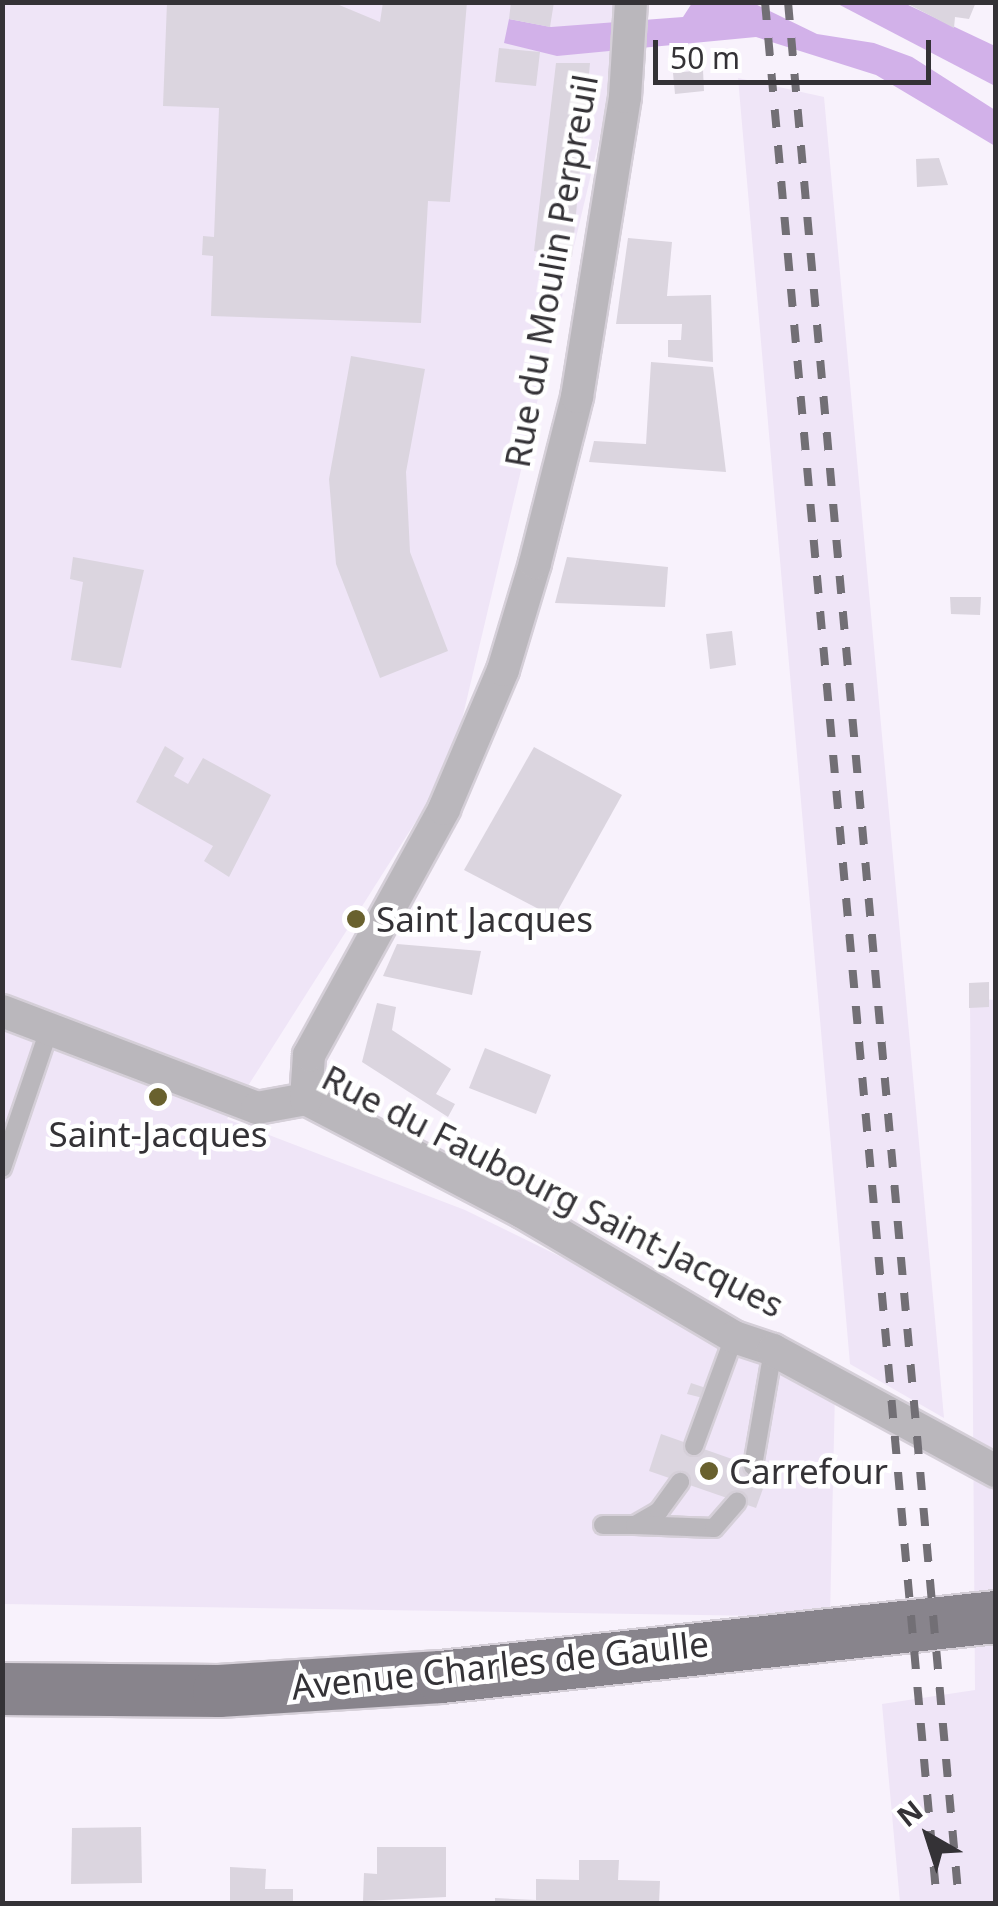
<!DOCTYPE html>
<html>
<head>
<meta charset="utf-8">
<style>
  body { margin:0 }
  #map { position:relative; width:998px; height:1906px; overflow:hidden; background:#f8f2fc; font-family:"Noto Sans",sans-serif }
  div>[style] { position:absolute }
  [style*='--x'] { left:calc(var(--x)*1px); top:calc(var(--y)*1px); width:calc(var(--w)*1px); rotate:calc(var(--a)*1deg) }
  .built>* { inset:0; background:#efe5f7 }
  .water>* { inset:0; background:#d2b1e9 }
  .building>* { inset:0; background:#dbd5df }
  .roads { filter:drop-shadow(2px 0 #d5cfd8) drop-shadow(-2px 0 #d5cfd8) drop-shadow(0 2px #d5cfd8) drop-shadow(0 -2px #d5cfd8) }
  .lane>* { height:18px; margin:-9px; padding:0 9px; transform-origin:9px; border-radius:9px; background:#bab7bc }
  .street>* { height:32px; margin:-16px; padding:0 16px; transform-origin:16px; border-radius:16px; background:#bab7bc }
  .primary>* { height:52px; margin:-26px; padding:0 26px; transform-origin:26px; border-radius:26px; background:#88848c }
  .rail>* { height:8px; margin-top:-4px; transform-origin:0; background:repeating-linear-gradient(90deg,#726f75 0 18px,transparent 0 36px) }
  .dots>* { width:28px; height:28px; translate:-50% -50%; box-sizing:border-box; border:5px solid #fff; border-radius:50% }
  span { translate:-50% -50%; white-space:nowrap; text-align:center; line-height:1.15; -webkit-text-stroke:9px #fff; paint-order:stroke }
  .street-label { font-size:35px; color:#343236 }
  .poi-label { font-size:35px; color:#343236 }
  .left { translate:0 -50%; text-align:left }
  .frame { position:absolute; inset:0; border:5px solid #343236; pointer-events:none }
  .north { position:absolute; left:878px; top:1786px; width:100px; height:100px; -webkit-text-stroke:8px #fff; paint-order:stroke; rotate:321deg; font-size:28px; font-weight:700; line-height:40px; text-align:center; color:#343236 }
  .north::after { content:''; display:block; margin:auto; width:35px; height:45px; background:#343236; clip-path:polygon(50% 0,100% 100%,50% 72%,0 100%) }
  .scale { position:absolute; left:653px; top:40px; width:278px; height:45px; box-sizing:border-box; border:5px solid #343236; border-top:0; padding-left:12px; font-size:30px; line-height:35px; white-space:nowrap; color:#343236; -webkit-text-stroke:8px #fff; paint-order:stroke }
</style>
</head>
<body>
<div id="map">
  <div class="built">
    <div style="clip-path:polygon(3px 3px,623px 3px,624px 35px,451px 766px,227px 1119px,465px 1210px,835px 1391px,830px 1617px,3px 1604px)"></div>
    <div style="clip-path:polygon(738px 78px,824px 97px,944px 1418px,850px 1364px)"></div>
    <div style="clip-path:polygon(970px 998px,995px 1000px,995px 1903px,900px 1903px,882px 1704px,975px 1690px)"></div>
  </div>
  <div class="water">
    <div style="clip-path:polygon(692px 3px,753px 3px,817px 34px,874px 43px,912px 57px,995px 110px,995px 146px,876px 75px,756px 37px,557px 56px,504px 43px,509px 19px,551px 27px,683px 17px)"></div>
    <div style="clip-path:polygon(836px 3px,904px 3px,995px 46px,995px 86px)"></div>
  </div>
  <div class="building">
    <div style="clip-path:polygon(167px 2px,332px 2px,380px 22px,383px 2px,467px 2px,450px 202px,428px 201px,421px 323px,211px 316px,213px 256px,202px 255px,203px 236px,214px 237px,219px 108px,163px 106px)"></div>
    <div style="clip-path:polygon(511px 2px,554px 2px,550px 27px,509px 19px)"></div>
    <div style="clip-path:polygon(904px 2px,976px 2px,969px 19px,955px 17px,954px 28px)"></div>
    <div style="clip-path:polygon(499px 48px,540px 52px,536px 86px,495px 82px)"></div>
    <div style="clip-path:polygon(556px 63px,590px 63px,572px 257px,534px 251px)"></div>
    <div style="clip-path:polygon(703px 70px,704px 91px,675px 94px,673px 73px)"></div>
    <div style="clip-path:polygon(939px 158px,948px 185px,917px 187px,916px 159px)"></div>
    <div style="clip-path:polygon(628px 238px,672px 242px,667px 296px,711px 295px,713px 362px,668px 357px,668px 340px,681px 340px,682px 324px,616px 324px)"></div>
    <div style="clip-path:polygon(351px 356px,425px 369px,406px 472px,410px 552px,448px 651px,380px 678px,336px 564px,329px 479px)"></div>
    <div style="clip-path:polygon(651px 362px,713px 367px,726px 472px,589px 462px,594px 441px,646px 444px)"></div>
    <div style="clip-path:polygon(73px 557px,144px 570px,121px 668px,71px 660px,83px 582px,70px 579px)"></div>
    <div style="clip-path:polygon(567px 557px,668px 567px,665px 607px,555px 603px)"></div>
    <div style="clip-path:polygon(950px 597px,981px 597px,980px 615px,951px 614px)"></div>
    <div style="clip-path:polygon(732px 631px,736px 665px,710px 669px,706px 634px)"></div>
    <div style="clip-path:polygon(165px 746px,184px 758px,174px 776px,188px 784px,203px 758px,271px 795px,229px 877px,204px 861px,213px 846px,136px 802px)"></div>
    <div style="clip-path:polygon(534px 747px,622px 795px,554px 917px,464px 870px)"></div>
    <div style="clip-path:polygon(397px 944px,481px 951px,472px 995px,383px 976px)"></div>
    <div style="clip-path:polygon(989px 982px,989px 1007px,969px 1008px,969px 983px)"></div>
    <div style="clip-path:polygon(377px 1003px,396px 1007px,392px 1030px,451px 1069px,436px 1094px,455px 1104px,448px 1117px,362px 1062px)"></div>
    <div style="clip-path:polygon(485px 1048px,551px 1075px,536px 1114px,469px 1088px)"></div>
    <div style="clip-path:polygon(691px 1383px,706px 1388px,703px 1398px,687px 1394px)"></div>
    <div style="clip-path:polygon(661px 1434px,769px 1472px,756px 1508px,649px 1471px)"></div>
    <div style="clip-path:polygon(141px 1827px,142px 1883px,71px 1884px,72px 1828px)"></div>
    <div style="clip-path:polygon(377px 1847px,446px 1847px,446px 1897px,363px 1901px,364px 1873px,377px 1874px)"></div>
    <div style="clip-path:polygon(579px 1860px,619px 1860px,618px 1880px,660px 1881px,659px 1904px,495px 1904px,495px 1898px,536px 1900px,536px 1879px,579px 1880px)"></div>
    <div style="clip-path:polygon(230px 1867px,266px 1869px,265px 1889px,293px 1889px,293px 1904px,230px 1904px)"></div>
  </div>
  <div class="roads">
    <div class="lane">
      <div style="--x:2;--y:1168;--w:149;--a:-71.2"></div>
      <div style="--x:694;--y:1446;--w:116;--a:-69.8"></div>
      <div style="--x:753;--y:1466;--w:118;--a:-80.2"></div>
      <div style="--x:603;--y:1525;--w:32;--a:0"></div>
      <div style="--x:635;--y:1525;--w:28;--a:-30"></div>
      <div style="--x:659;--y:1511;--w:36;--a:-54"></div>
      <div style="--x:635;--y:1525;--w:79;--a:2.2"></div>
      <div style="--x:714;--y:1528;--w:35;--a:-49"></div>
    </div>
    <div class="street">
      <div style="--x:2;--y:1011;--w:273;--a:20.8"></div>
      <div style="--x:257;--y:1108;--w:50;--a:-10.4"></div>
      <div style="--x:306;--y:1099;--w:244;--a:27.6"></div>
      <div style="--x:522;--y:1212;--w:246;--a:30.5"></div>
      <div style="--x:734;--y:1337;--w:41;--a:18.4"></div>
      <div style="--x:773;--y:1350;--w:254;--a:28.5"></div>
      <div style="--x:306;--y:1099;--w:44;--a:-86.1"></div>
      <div style="--x:309;--y:1055;--w:281;--a:-61.2"></div>
      <div style="--x:444;--y:809;--w:151;--a:-67"></div>
      <div style="--x:503;--y:670;--w:112;--a:-73.3"></div>
      <div style="--x:535;--y:563;--w:171;--a:-75.8"></div>
      <div style="--x:577;--y:397;--w:304;--a:-80.9"></div>
      <div style="--x:625;--y:97;--w:95;--a:-86.4"></div>
    </div>
    <div class="primary">
      <div style="--x:2;--y:1689;--w:217;--a:0.5"></div>
      <div style="--x:219;--y:1691;--w:222;--a:-3.6"></div>
      <div style="--x:441;--y:1677;--w:558;--a:-6.17"></div>
    </div>
  </div>
  <div class="rail">
    <div style="--x:765;--y:2;--w:1910;--a:84.83"></div>
    <div style="--x:788;--y:2;--w:1910;--a:84.86"></div>
  </div>
  <div class="dots">
    <div style="left:356px;top:919px;background:#69612e"></div>
    <div style="left:158px;top:1097px;background:#69612e"></div>
    <div style="left:709px;top:1471px;background:#69612e"></div>
  </div>
  <div class="street-label">
    <span style="left:551px;top:271px;rotate:-80deg">Rue du Moulin Perpreuil</span>
    <span style="left:553px;top:1191px;rotate:27deg">Rue du Faubourg Saint-Jacques</span>
    <span style="left:500px;top:1665px;rotate:-6deg">Avenue Charles de Gaulle</span>
  </div>
  <div class="poi-label">
    <span class="left" style="left:376px;top:919px">Saint Jacques</span>
    <span style="left:158px;top:1134px">Saint-Jacques</span>
    <span class="left" style="left:729px;top:1471px">Carrefour</span>
  </div>
  <div class="frame"></div>
  <div class="north">N</div>
  <div class="scale">50 m</div>
</div>
</body>
</html>
